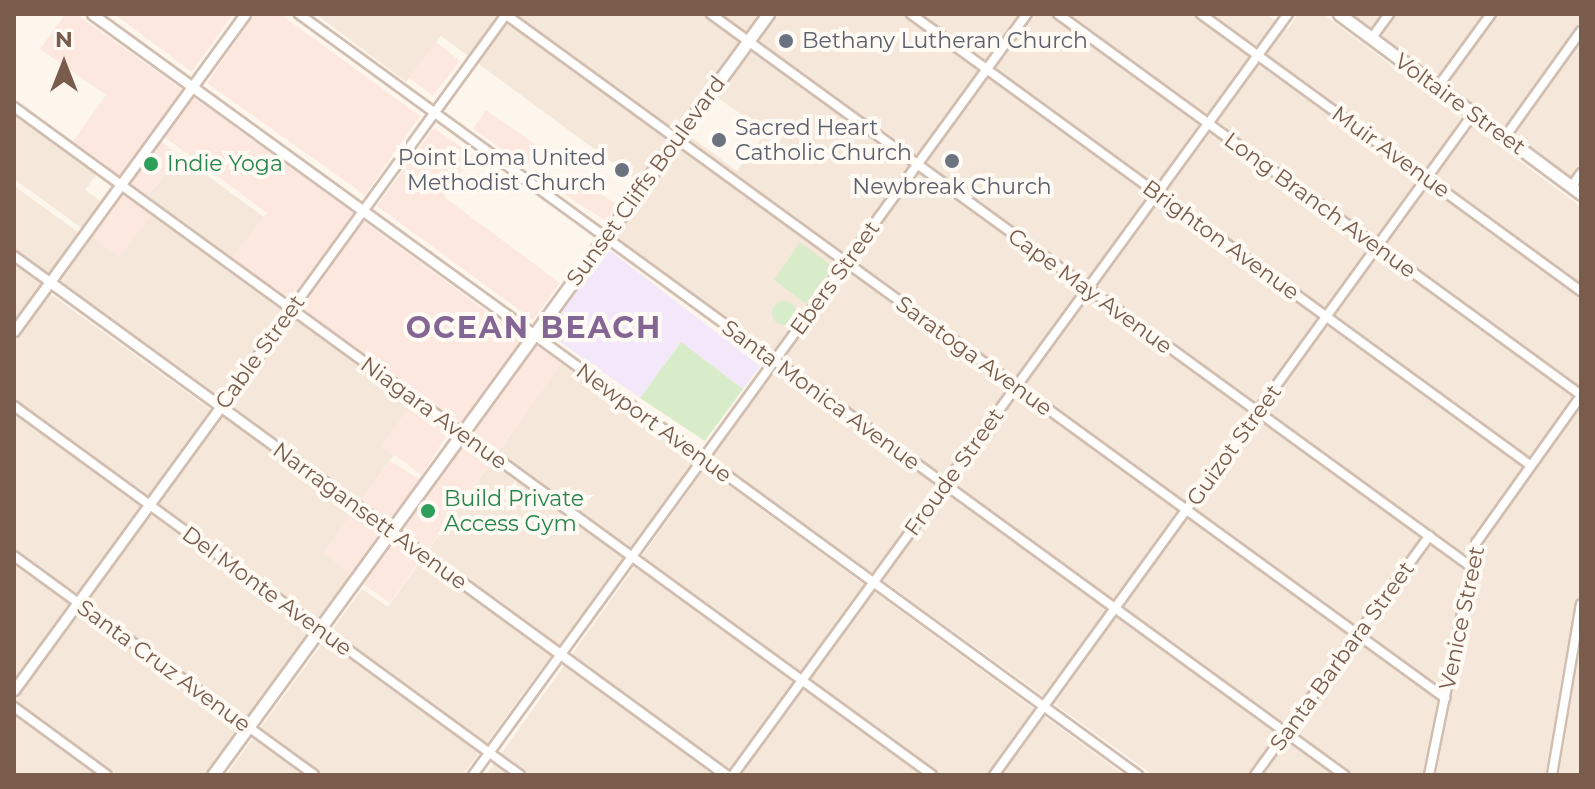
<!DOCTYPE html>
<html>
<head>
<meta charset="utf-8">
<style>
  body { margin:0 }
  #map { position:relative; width:1595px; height:789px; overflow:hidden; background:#fdf6ec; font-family:Montserrat,sans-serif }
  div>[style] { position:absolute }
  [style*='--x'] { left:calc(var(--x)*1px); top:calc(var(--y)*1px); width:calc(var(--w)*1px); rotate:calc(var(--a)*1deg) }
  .residential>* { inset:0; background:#f5e8da }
  .commercial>* { inset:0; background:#fde8e0 }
  .education>* { inset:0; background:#f3e8fa }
  .green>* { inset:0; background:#d8ecc9 }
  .round { border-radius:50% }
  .roads { filter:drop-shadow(2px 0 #d1beb0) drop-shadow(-2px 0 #d1beb0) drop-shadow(0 2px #d1beb0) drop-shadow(0 -2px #d1beb0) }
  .minor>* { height:8px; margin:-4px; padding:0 4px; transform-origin:4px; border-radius:4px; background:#fff }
  .tertiary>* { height:9px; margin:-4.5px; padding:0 4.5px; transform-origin:4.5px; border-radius:4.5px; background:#fff }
  .secondary>* { height:11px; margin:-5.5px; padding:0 5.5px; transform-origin:5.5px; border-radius:5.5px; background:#fff }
  .dots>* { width:22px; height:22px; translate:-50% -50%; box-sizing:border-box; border:4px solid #fffaf3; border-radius:50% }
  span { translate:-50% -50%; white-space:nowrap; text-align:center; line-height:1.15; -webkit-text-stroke:8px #fffaf3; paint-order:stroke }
  .worship-label { font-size:22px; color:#5b616d }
  .left { translate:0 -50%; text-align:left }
  .right { translate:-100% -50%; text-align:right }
  .street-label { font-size:22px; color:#7a5c4d }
  .leisure-label { font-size:22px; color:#27864d }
  .district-label { font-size:30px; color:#846695; font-weight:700; letter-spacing:2px }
  .frame { position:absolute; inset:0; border:16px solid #7a5c4d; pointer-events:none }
  .north { position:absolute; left:24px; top:24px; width:80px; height:80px; -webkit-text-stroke:6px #fffaf3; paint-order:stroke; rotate:0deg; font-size:22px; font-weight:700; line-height:32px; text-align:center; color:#7a5c4d }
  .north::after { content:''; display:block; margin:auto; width:28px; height:36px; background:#7a5c4d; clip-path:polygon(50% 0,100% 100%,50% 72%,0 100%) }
</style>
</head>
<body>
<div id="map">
  <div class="residential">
    <div style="clip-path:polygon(316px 14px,762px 14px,639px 182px,441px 36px,406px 82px)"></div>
    <div style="clip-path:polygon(775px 14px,1266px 14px,1288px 29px,1298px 14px,1323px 14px,1581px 207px,1581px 775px,1153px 775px,712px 457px,784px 359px,613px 235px,687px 134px,737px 171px,766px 132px,715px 96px)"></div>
    <div style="clip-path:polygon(1344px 14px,1581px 14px,1581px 186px,1370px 35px)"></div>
    <div style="clip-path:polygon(14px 114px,96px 175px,85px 190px,102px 202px,83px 229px,14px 179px)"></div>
    <div style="clip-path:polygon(179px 155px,264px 217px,233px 258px,148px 196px)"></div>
    <div style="clip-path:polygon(14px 186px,78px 232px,14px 321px)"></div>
    <div style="clip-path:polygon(151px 215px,281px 310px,220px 398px,60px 283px,90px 235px,119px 256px)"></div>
    <div style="clip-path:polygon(49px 293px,221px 417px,295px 319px,412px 404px,382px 446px,394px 455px,324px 553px,352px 574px,319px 620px,14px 400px,14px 340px)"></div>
    <div style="clip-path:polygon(561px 363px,695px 461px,463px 775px,226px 775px,362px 589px,388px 607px)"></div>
    <div style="clip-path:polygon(14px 414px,308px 629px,309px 634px,207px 775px,117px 775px,14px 700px)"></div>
    <div style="clip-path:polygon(705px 468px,1124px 775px,486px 775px)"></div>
    <div style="clip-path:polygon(14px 715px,97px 775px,14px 775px)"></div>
  </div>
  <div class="commercial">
    <div style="clip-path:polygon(65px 14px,76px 14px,184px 91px,121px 177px,73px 141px,106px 95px,40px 49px)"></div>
    <div style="clip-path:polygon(114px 14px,233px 14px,192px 72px)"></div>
    <div style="clip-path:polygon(255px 14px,280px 14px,420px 116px,365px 195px,207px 83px)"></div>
    <div style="clip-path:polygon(436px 42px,460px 61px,433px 96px,409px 78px)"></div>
    <div style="clip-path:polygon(193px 97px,354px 214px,290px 300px,233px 258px,267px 213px,163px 136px)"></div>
    <div style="clip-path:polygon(486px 110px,539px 147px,526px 166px,473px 129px)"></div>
    <div style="clip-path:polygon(434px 128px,473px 155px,444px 197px,560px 283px,533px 320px,377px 206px)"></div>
    <div style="clip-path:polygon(160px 141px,179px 155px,140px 206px,151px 215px,119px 257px,90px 235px)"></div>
    <div style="clip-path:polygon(569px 174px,618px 205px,606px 221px,557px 190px)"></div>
    <div style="clip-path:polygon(363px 221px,523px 338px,461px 424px,300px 307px)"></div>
    <div style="clip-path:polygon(533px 343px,561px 363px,390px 603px,360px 582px)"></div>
    <div style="clip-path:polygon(412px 404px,448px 433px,422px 475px,382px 446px)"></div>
    <div style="clip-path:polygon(390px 461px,420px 480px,352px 574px,324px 553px)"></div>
  </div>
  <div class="education">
    <div style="clip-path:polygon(608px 249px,760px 366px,743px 389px,681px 342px,640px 398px,546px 332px)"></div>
  </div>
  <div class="green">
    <div style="clip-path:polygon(800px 242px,833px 267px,806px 304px,774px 280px)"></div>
    <div class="round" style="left:772px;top:301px;width:24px;height:24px"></div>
    <div style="clip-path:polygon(681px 342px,743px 389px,705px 441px,640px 398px)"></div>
  </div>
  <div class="roads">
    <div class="minor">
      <div style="--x:299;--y:14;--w:1293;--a:36.06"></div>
      <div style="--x:505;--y:14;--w:1163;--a:36.04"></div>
      <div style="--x:711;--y:14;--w:939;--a:36.03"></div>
      <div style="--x:911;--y:14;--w:766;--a:36.08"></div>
      <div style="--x:1058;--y:14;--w:647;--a:36.07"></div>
      <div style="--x:1201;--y:14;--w:470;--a:36.1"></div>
      <div style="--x:1371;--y:39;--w:31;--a:-54"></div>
      <div style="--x:1437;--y:88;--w:92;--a:-53.9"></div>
      <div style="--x:14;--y:107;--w:1135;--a:36.04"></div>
      <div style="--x:1505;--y:137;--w:130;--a:-54.4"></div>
      <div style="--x:1571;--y:187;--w:17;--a:-54"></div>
      <div style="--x:14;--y:256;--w:44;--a:35.8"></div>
      <div style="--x:292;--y:309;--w:364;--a:-54"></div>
      <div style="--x:533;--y:334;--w:749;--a:36.09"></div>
      <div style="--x:14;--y:406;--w:626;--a:36.1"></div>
      <div style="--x:14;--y:556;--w:371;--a:36.1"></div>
      <div style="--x:14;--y:707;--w:115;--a:36.2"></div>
      <div style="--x:473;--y:775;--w:941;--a:-53.95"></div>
      <div style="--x:733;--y:775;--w:942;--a:-53.9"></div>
      <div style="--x:994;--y:775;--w:816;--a:-54.07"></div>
      <div style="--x:1255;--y:775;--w:296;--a:-53.9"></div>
      <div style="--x:1429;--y:775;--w:237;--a:-78.5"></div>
      <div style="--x:1476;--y:543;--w:181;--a:-54.5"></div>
      <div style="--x:1552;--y:775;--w:173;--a:-80.4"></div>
    </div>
    <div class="tertiary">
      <div style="--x:92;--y:14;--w:545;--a:35.97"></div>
      <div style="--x:50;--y:282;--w:837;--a:36.1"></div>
      <div style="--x:14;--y:331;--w:392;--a:-53.9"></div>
      <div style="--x:14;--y:690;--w:472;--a:-53.9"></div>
    </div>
    <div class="secondary">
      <div style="--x:1339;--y:14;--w:302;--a:36.6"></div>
      <div style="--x:213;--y:775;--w:942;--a:-53.9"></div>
    </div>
  </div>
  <div class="dots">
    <div style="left:786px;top:41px;background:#6b7280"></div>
    <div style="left:719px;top:140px;background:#6b7280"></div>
    <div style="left:952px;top:161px;background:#6b7280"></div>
    <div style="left:151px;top:164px;background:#2e9e5b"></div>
    <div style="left:622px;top:170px;background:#6b7280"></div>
    <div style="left:428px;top:511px;background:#2e9e5b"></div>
  </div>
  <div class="worship-label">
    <span class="left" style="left:802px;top:41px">Bethany Lutheran Church</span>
    <span class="left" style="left:735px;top:140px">Sacred Heart<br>Catholic Church</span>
    <span class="right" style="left:606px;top:170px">Point Loma United<br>Methodist Church</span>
    <span style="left:952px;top:187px">Newbreak Church</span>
  </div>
  <div class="street-label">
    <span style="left:1460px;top:104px;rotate:36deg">Voltaire Street</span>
    <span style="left:1391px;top:152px;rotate:36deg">Muir Avenue</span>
    <span style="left:646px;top:181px;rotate:-54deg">Sunset Cliffs Boulevard</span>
    <span style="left:1320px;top:205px;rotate:36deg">Long Branch Avenue</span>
    <span style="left:1221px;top:240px;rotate:36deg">Brighton Avenue</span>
    <span style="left:835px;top:278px;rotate:-54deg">Ebers Street</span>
    <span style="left:1090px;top:291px;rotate:36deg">Cape May Avenue</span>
    <span style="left:260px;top:352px;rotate:-54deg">Cable Street</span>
    <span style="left:974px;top:356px;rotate:36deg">Saratoga Avenue</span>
    <span style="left:821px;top:395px;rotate:36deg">Santa Monica Avenue</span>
    <span style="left:434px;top:413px;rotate:36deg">Niagara Avenue</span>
    <span style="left:654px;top:423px;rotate:36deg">Newport Avenue</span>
    <span style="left:1234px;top:445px;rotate:-54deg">Guizot Street</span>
    <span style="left:954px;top:472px;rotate:-54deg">Froude Street</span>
    <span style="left:370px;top:516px;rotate:36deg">Narragansett Avenue</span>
    <span style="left:267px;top:591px;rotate:36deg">Del Monte Avenue</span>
    <span style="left:1462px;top:618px;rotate:-78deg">Venice Street</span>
    <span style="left:1342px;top:656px;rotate:-54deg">Santa Barbara Street</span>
    <span style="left:164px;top:666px;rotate:36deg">Santa Cruz Avenue</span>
  </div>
  <div class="leisure-label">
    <span class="left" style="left:167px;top:164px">Indie Yoga</span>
    <span class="left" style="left:444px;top:511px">Build Private<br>Access Gym</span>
  </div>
  <div class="district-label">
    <span style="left:534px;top:328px">OCEAN BEACH</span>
  </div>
  <div class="frame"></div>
  <div class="north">N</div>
</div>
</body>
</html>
